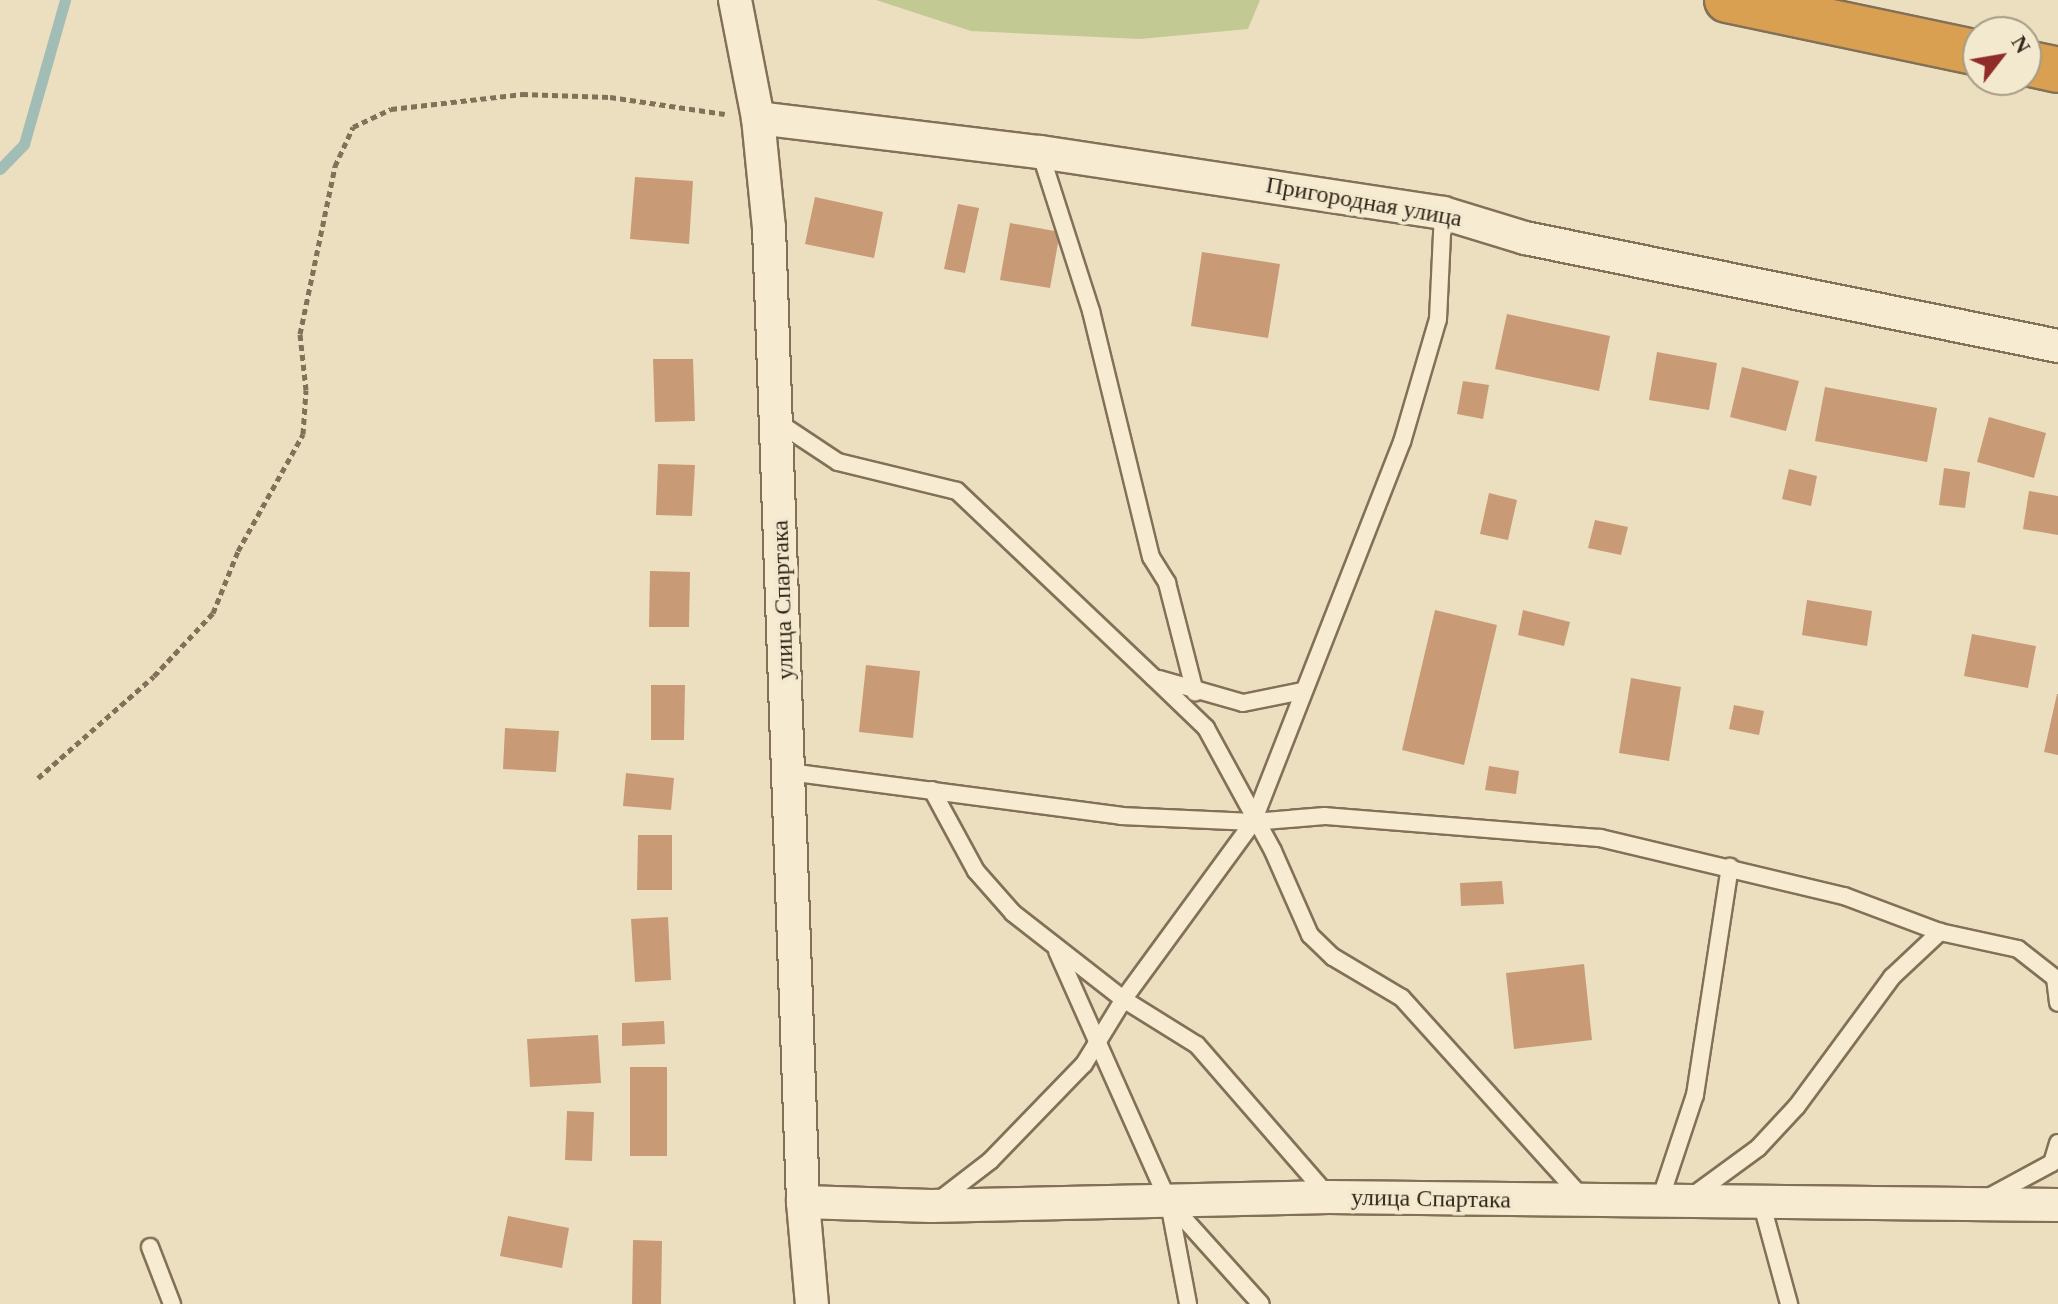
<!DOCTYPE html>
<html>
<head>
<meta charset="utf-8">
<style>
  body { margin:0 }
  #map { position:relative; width:2058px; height:1304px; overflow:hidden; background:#ecdfbf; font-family:"Times New Roman",serif }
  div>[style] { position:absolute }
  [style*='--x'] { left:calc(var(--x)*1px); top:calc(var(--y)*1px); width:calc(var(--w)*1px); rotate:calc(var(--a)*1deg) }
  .green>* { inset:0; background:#c2c993 }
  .stream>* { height:11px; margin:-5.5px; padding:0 5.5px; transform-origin:5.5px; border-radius:5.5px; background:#a2bdb6 }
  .building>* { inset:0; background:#c99a76 }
  .path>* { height:5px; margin-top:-2.5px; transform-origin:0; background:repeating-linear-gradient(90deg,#837058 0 6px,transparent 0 10px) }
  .roads { filter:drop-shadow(2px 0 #837058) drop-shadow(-2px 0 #837058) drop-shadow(0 2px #837058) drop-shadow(0 -2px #837058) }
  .lane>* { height:16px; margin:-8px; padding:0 8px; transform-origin:8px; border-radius:8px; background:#f7ecd1 }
  .street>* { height:32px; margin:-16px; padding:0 16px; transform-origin:16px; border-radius:16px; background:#f7ecd1 }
  .highway>* { height:44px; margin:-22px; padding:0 22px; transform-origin:22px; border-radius:22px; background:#d9a051 }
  span { translate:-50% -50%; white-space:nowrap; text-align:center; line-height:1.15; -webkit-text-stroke:7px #f3e9ce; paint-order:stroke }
  .street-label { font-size:24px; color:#33281c }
  .north { position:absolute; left:1962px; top:16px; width:80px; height:80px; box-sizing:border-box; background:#f3e9ce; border:2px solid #a69c87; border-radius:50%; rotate:59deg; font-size:22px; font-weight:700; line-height:32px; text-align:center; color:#33281c }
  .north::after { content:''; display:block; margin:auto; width:28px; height:36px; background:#902c2a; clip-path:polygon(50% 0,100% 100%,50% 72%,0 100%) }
</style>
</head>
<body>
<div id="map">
  <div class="green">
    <div style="clip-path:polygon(876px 0,1260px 0,1248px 29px,1140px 39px,971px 31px)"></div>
  </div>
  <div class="stream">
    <div style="--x:0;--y:169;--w:35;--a:-46"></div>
    <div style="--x:24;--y:144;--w:150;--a:-74.1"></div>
  </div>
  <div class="building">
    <div style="clip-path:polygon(635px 177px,693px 181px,689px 244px,630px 239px)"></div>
    <div style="clip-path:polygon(815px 197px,883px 212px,874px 258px,805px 244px)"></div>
    <div style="clip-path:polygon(958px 204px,979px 208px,965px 273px,944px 269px)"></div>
    <div style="clip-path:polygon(1010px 223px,1060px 232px,1050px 288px,1000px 280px)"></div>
    <div style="clip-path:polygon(1202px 252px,1280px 264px,1268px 338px,1191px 326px)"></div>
    <div style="clip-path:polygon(1507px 314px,1610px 336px,1599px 391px,1495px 369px)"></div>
    <div style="clip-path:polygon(1657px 352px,1717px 363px,1709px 410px,1649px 400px)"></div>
    <div style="clip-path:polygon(653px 359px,693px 359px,695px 421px,655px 422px)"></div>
    <div style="clip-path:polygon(1742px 367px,1799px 381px,1786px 431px,1730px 417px)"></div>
    <div style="clip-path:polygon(1463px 381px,1489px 385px,1483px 419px,1457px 414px)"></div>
    <div style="clip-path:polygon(1825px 387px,1937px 408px,1927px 462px,1815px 441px)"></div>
    <div style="clip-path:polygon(1989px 417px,2046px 433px,2034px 478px,1977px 462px)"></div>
    <div style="clip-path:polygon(658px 464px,695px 465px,692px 516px,656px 515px)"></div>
    <div style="clip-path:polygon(1944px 468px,1970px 472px,1965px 508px,1939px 505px)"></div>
    <div style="clip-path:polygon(1789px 469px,1817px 476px,1811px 506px,1782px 499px)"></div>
    <div style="clip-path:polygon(2029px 491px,2058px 496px,2058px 535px,2023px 529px)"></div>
    <div style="clip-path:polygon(1489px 493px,1517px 500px,1508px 540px,1480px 534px)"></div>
    <div style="clip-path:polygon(1595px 520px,1628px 527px,1621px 555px,1588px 548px)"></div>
    <div style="clip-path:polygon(650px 571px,690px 572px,689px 627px,649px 627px)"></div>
    <div style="clip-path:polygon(1807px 600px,1872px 611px,1867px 646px,1802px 635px)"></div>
    <div style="clip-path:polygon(1435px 610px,1497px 625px,1464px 765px,1402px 750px)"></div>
    <div style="clip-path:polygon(1523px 610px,1570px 622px,1564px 646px,1518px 635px)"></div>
    <div style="clip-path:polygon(1972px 634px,2036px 646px,2028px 688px,1964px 676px)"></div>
    <div style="clip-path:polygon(866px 665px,920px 671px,913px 738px,859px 732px)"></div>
    <div style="clip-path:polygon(1631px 678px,1681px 687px,1669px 761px,1619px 753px)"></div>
    <div style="clip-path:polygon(651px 685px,685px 685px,684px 740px,651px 740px)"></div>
    <div style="clip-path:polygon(2057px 694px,2058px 694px,2058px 755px,2044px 752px)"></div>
    <div style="clip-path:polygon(1734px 705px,1764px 711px,1759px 735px,1729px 729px)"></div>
    <div style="clip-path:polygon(505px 728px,559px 731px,556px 772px,503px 769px)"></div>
    <div style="clip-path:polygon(1489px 766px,1519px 771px,1516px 794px,1485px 790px)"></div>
    <div style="clip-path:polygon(626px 773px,674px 778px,671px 810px,623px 806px)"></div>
    <div style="clip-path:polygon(638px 835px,672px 835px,672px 890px,637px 890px)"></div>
    <div style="clip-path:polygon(1502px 881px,1504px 904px,1461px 906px,1460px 883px)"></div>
    <div style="clip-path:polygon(668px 917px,671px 980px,635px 982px,631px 919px)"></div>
    <div style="clip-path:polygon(1584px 964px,1592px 1040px,1514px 1049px,1506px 973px)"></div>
    <div style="clip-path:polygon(664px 1021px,665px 1044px,622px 1046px,622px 1023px)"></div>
    <div style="clip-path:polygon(598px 1035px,601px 1083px,530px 1087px,527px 1039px)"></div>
    <div style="clip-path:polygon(630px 1067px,667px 1067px,667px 1156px,630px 1156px)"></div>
    <div style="clip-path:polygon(567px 1111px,594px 1112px,592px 1161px,565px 1160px)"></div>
    <div style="clip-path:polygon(508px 1216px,569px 1228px,562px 1268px,500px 1256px)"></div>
    <div style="clip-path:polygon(633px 1240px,662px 1241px,661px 1304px,632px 1304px)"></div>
  </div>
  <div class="path">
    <div style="--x:38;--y:778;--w:154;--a:-41.3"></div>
    <div style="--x:154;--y:676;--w:86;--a:-46.9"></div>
    <div style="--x:213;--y:613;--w:67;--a:-68"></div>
    <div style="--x:238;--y:551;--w:134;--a:-60.9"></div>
    <div style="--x:303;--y:434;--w:44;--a:-86.1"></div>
    <div style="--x:306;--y:390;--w:56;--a:-96.1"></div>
    <div style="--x:300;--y:334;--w:172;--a:-78.2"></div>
    <div style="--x:335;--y:166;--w:43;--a:-65.2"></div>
    <div style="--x:353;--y:127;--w:42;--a:-25.3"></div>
    <div style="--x:391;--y:109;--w:132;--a:-6.5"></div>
    <div style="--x:522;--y:94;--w:88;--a:2"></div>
    <div style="--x:610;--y:97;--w:116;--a:8.4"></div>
  </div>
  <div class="roads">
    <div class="lane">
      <div style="--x:1040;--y:152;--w:167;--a:72.2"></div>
      <div style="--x:1091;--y:311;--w:253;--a:76.3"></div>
      <div style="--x:1151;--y:557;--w:31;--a:58"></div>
      <div style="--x:1167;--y:583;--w:113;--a:75.6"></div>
      <div style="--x:776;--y:421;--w:74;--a:33.5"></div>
      <div style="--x:838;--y:462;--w:122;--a:13.7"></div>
      <div style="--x:957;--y:491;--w:270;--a:43.5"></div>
      <div style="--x:1153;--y:677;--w:74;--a:43.9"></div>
      <div style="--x:1206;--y:728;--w:140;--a:61.4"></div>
      <div style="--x:1273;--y:851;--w:92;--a:66.2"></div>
      <div style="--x:1310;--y:935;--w:32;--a:44"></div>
      <div style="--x:1333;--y:957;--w:80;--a:30.7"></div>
      <div style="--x:1402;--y:998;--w:270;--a:47.9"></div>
      <div style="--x:1159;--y:679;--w:87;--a:15.9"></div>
      <div style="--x:1243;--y:703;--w:60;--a:-11.5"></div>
      <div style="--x:789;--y:772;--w:335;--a:7.5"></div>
      <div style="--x:1121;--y:816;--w:132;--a:2.6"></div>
      <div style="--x:1253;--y:822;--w:72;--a:-4.8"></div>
      <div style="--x:1325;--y:816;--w:276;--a:4.6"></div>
      <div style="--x:1600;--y:838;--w:251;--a:13.4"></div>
      <div style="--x:1844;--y:896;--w:103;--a:20.6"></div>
      <div style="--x:1940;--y:932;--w:80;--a:12.3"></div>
      <div style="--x:2018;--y:949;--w:47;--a:38.1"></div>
      <div style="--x:2055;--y:978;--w:25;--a:83"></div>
      <div style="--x:932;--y:790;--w:92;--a:61.5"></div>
      <div style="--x:976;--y:871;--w:56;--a:48.6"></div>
      <div style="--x:1013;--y:913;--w:140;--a:38"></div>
      <div style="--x:1123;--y:999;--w:87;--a:31.9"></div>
      <div style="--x:1197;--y:1045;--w:201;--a:49"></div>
      <div style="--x:1057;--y:951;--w:275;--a:66"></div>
      <div style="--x:1169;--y:1202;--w:137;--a:48"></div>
      <div style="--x:1691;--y:1197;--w:83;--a:-36.2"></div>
      <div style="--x:1758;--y:1148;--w:57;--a:-47.1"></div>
      <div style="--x:1797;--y:1106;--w:160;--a:-53.6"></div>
      <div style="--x:1892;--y:977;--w:66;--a:-43.2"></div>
      <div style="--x:1987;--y:1198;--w:74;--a:-28.3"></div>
      <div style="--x:2052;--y:1163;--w:21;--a:-73"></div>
      <div style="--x:938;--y:1201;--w:66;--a:-37.6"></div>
      <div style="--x:990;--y:1161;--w:135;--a:-45.9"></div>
      <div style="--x:1084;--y:1064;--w:79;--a:-58.5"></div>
      <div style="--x:1125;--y:997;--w:217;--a:-53.8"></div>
      <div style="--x:1253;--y:822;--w:408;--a:-68.6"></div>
      <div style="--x:1402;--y:442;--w:128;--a:-73.7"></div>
      <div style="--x:1438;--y:319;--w:106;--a:-87.3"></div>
      <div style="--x:1169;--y:1203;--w:103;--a:79.3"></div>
      <div style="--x:1659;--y:1203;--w:114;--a:-71.6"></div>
      <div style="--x:1695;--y:1095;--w:231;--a:-81.3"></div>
      <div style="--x:1762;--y:1205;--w:103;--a:74.7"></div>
      <div style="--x:150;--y:1247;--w:61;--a:68.9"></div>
    </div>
    <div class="street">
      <div style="--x:735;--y:0;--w:120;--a:79"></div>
      <div style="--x:758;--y:118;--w:111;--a:84.3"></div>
      <div style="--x:769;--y:228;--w:975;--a:88"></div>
      <div style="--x:803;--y:1202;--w:102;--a:85"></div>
      <div style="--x:758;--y:118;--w:284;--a:6.9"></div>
      <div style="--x:1040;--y:152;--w:408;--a:8.6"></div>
      <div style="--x:1443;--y:213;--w:86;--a:17"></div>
      <div style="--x:1525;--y:238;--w:544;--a:11.45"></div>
      <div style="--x:803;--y:1202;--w:128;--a:1.8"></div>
      <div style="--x:931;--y:1206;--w:398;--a:-1.3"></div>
      <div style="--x:1329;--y:1197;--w:729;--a:0.63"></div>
    </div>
    <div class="highway">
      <div style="--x:1727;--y:0;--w:257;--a:11.9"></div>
      <div style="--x:2026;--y:63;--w:33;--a:12"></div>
    </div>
  </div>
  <div class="street-label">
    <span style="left:1364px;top:202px;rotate:10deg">Пригородная улица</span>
    <span style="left:783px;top:600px;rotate:-92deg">улица Спартака</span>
    <span style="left:1431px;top:1199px;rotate:1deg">улица Спартака</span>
  </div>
  <div class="north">N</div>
</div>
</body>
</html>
